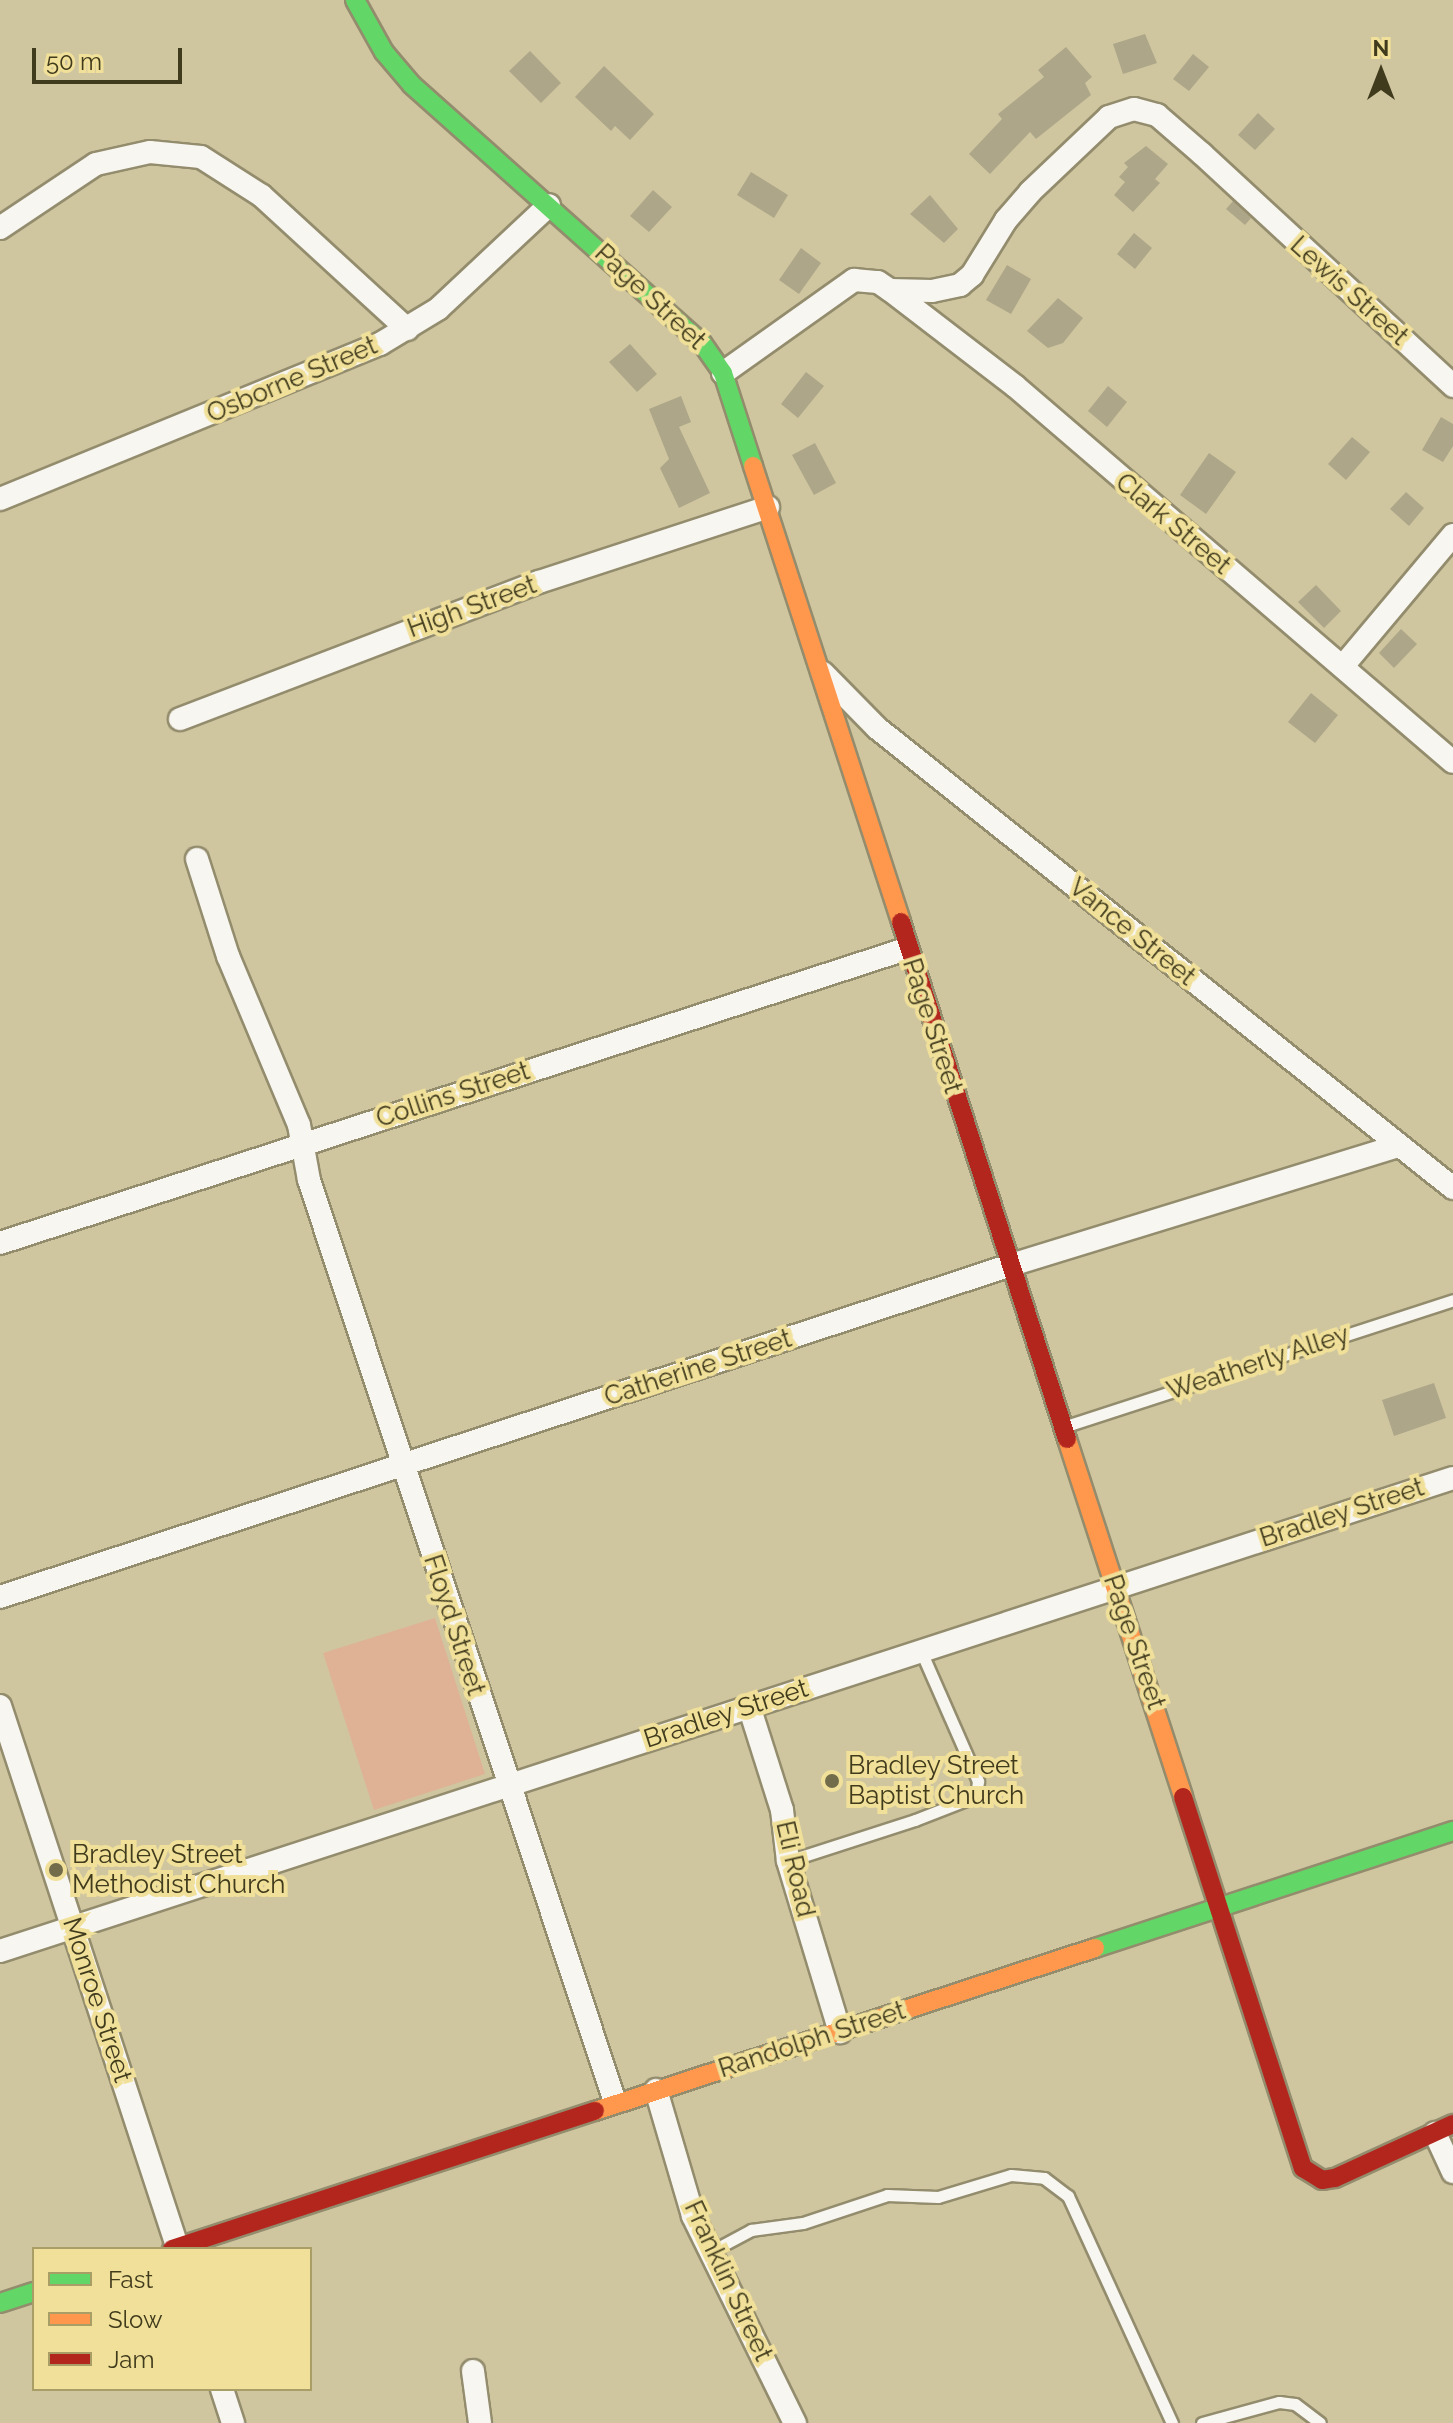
<!DOCTYPE html>
<html>
<head>
<meta charset="utf-8">
<style>
  body { margin:0 }
  #map { position:relative; width:1453px; height:2423px; overflow:hidden; background:#cfc6a0; font-family:Raleway,sans-serif }
  div>[style] { position:absolute }
  [style*='--x'] { left:calc(var(--x)*1px); top:calc(var(--y)*1px); width:calc(var(--w)*1px); rotate:calc(var(--a)*1deg) }
  .green>* { inset:0; background:#dfb295 }
  .building>* { inset:0; background:#ada688 }
  .roads { filter:drop-shadow(2px 0 #938c6d) drop-shadow(-2px 0 #938c6d) drop-shadow(0 2px #938c6d) drop-shadow(0 -2px #938c6d) }
  .lane>* { height:11px; margin:-5.5px; padding:0 5.5px; transform-origin:5.5px; border-radius:5.5px; background:#f8f6f1 }
  .street>* { height:22px; margin:-11px; padding:0 11px; transform-origin:11px; border-radius:11px; background:#f8f6f1 }
  .fast>* { height:18px; margin:-9px; padding:0 9px; transform-origin:9px; border-radius:9px; background:#63d668 }
  .slow>* { height:18px; margin:-9px; padding:0 9px; transform-origin:9px; border-radius:9px; background:#ff974d }
  .jam>* { height:18px; margin:-9px; padding:0 9px; transform-origin:9px; border-radius:9px; background:#b3261e }
  .dots>* { width:22px; height:22px; translate:-50% -50%; box-sizing:border-box; border:4px solid #f0e099; border-radius:50% }
  span { translate:-50% -50%; white-space:nowrap; text-align:center; line-height:1.15; -webkit-text-stroke:8px #f0e099; paint-order:stroke }
  .street-label { font-size:26px; color:#413b1d }
  .poi-label { font-size:26px; color:#413b1d }
  .left { translate:0 -50%; text-align:left }
  .legend { position:absolute; left:32px; top:2247px; width:280px; height:144px; box-sizing:border-box; background:#f0e099; border:2px solid #aa9e67; margin:0; padding:10px 14px; list-style:none; font-size:24px; color:#413b1d }
  .legend li { display:flex; align-items:center; gap:16px; height:40px }
  .legend b { width:40px; border:2px solid #aa9e67 }
  .north { position:absolute; left:1341px; top:32px; width:80px; height:80px; -webkit-text-stroke:6px #f0e099; paint-order:stroke; rotate:0deg; font-size:22px; font-weight:700; line-height:32px; text-align:center; color:#413b1d }
  .north::after { content:''; display:block; margin:auto; width:28px; height:36px; background:#413b1d; clip-path:polygon(50% 0,100% 100%,50% 72%,0 100%) }
  .scale { position:absolute; left:32px; top:48px; width:150px; height:36px; box-sizing:border-box; border:4px solid #413b1d; border-top:0; padding-left:10px; font-size:24px; line-height:28px; white-space:nowrap; color:#413b1d; -webkit-text-stroke:6px #f0e099; paint-order:stroke }
</style>
</head>
<body>
<div id="map">
  <div class="green">
    <div style="clip-path:polygon(435px 1618px,485px 1774px,374px 1810px,323px 1653px)"></div>
  </div>
  <div class="building">
    <div style="clip-path:polygon(1145px 34px,1157px 63px,1123px 74px,1113px 44px)"></div>
    <div style="clip-path:polygon(1066px 47px,1092px 77px,1085px 83px,1091px 95px,1036px 139px,1030px 132px,990px 174px,969px 154px,1002px 119px,998px 114px,1044px 77px,1038px 70px)"></div>
    <div style="clip-path:polygon(530px 51px,561px 83px,541px 103px,509px 71px)"></div>
    <div style="clip-path:polygon(1193px 54px,1209px 67px,1189px 91px,1173px 79px)"></div>
    <div style="clip-path:polygon(604px 66px,654px 114px,630px 140px,615px 126px,611px 131px,575px 97px)"></div>
    <div style="clip-path:polygon(1258px 113px,1275px 129px,1255px 150px,1238px 135px)"></div>
    <div style="clip-path:polygon(1146px 146px,1168px 164px,1155px 179px,1160px 183px,1133px 212px,1114px 195px,1125px 182px,1119px 177px,1128px 167px,1124px 163px)"></div>
    <div style="clip-path:polygon(751px 172px,788px 195px,774px 218px,737px 195px)"></div>
    <div style="clip-path:polygon(653px 190px,672px 207px,649px 232px,630px 216px)"></div>
    <div style="clip-path:polygon(930px 195px,958px 229px,944px 243px,910px 214px)"></div>
    <div style="clip-path:polygon(1233px 201px,1251px 218px,1245px 225px,1226px 209px)"></div>
    <div style="clip-path:polygon(1134px 233px,1152px 248px,1135px 269px,1117px 254px)"></div>
    <div style="clip-path:polygon(801px 248px,821px 263px,799px 294px,779px 280px)"></div>
    <div style="clip-path:polygon(1007px 265px,1031px 279px,1011px 314px,986px 300px)"></div>
    <div style="clip-path:polygon(1058px 298px,1083px 318px,1063px 343px,1048px 348px,1027px 331px)"></div>
    <div style="clip-path:polygon(630px 344px,657px 374px,637px 392px,609px 362px)"></div>
    <div style="clip-path:polygon(806px 372px,824px 386px,798px 418px,781px 404px)"></div>
    <div style="clip-path:polygon(1108px 386px,1127px 402px,1107px 427px,1088px 411px)"></div>
    <div style="clip-path:polygon(681px 396px,691px 422px,679px 427px,710px 493px,679px 508px,660px 468px,669px 459px,649px 409px)"></div>
    <div style="clip-path:polygon(1441px 417px,1453px 424px,1453px 446px,1443px 462px,1422px 450px)"></div>
    <div style="clip-path:polygon(1352px 437px,1370px 452px,1346px 480px,1328px 464px)"></div>
    <div style="clip-path:polygon(815px 443px,836px 483px,814px 495px,792px 455px)"></div>
    <div style="clip-path:polygon(1209px 453px,1236px 472px,1206px 514px,1180px 495px)"></div>
    <div style="clip-path:polygon(1406px 492px,1424px 508px,1409px 526px,1390px 509px)"></div>
    <div style="clip-path:polygon(1316px 585px,1341px 611px,1324px 628px,1298px 602px)"></div>
    <div style="clip-path:polygon(1401px 629px,1417px 644px,1394px 668px,1379px 653px)"></div>
    <div style="clip-path:polygon(1311px 693px,1338px 715px,1315px 743px,1288px 722px)"></div>
    <div style="clip-path:polygon(1434px 1383px,1446px 1418px,1394px 1436px,1382px 1400px)"></div>
  </div>
  <div class="roads">
    <div class="lane">
      <div style="--x:1066;--y:1426;--w:407;--a:-18"></div>
      <div style="--x:788;--y:1861;--w:133;--a:-17.9"></div>
      <div style="--x:915;--y:1820;--w:60;--a:-21.4"></div>
      <div style="--x:971;--y:1798;--w:10;--a:-53"></div>
      <div style="--x:977;--y:1790;--w:9;--a:-84"></div>
      <div style="--x:978;--y:1781;--w:142;--a:-113.7"></div>
      <div style="--x:710;--y:2252;--w:47;--a:-28.2"></div>
      <div style="--x:751;--y:2230;--w:52;--a:-7.7"></div>
      <div style="--x:803;--y:2223;--w:89;--a:-18.4"></div>
      <div style="--x:887;--y:2195;--w:51;--a:2.2"></div>
      <div style="--x:938;--y:2197;--w:76;--a:-16.8"></div>
      <div style="--x:1011;--y:2175;--w:33;--a:5"></div>
      <div style="--x:1044;--y:2178;--w:30;--a:37"></div>
      <div style="--x:1068;--y:2196;--w:250;--a:65.4"></div>
      <div style="--x:1202;--y:2423;--w:80;--a:-15.3"></div>
      <div style="--x:1279;--y:2402;--w:16;--a:7"></div>
      <div style="--x:1295;--y:2404;--w:31;--a:37"></div>
    </div>
    <div class="street">
      <div style="--x:0;--y:228;--w:115;--a:-33.7"></div>
      <div style="--x:96;--y:164;--w:55;--a:-12.5"></div>
      <div style="--x:150;--y:152;--w:51;--a:5.6"></div>
      <div style="--x:201;--y:157;--w:72;--a:32.6"></div>
      <div style="--x:262;--y:196;--w:197;--a:42.5"></div>
      <div style="--x:890;--y:290;--w:158;--a:37.5"></div>
      <div style="--x:1015;--y:386;--w:577;--a:40.64"></div>
      <div style="--x:723;--y:373;--w:161;--a:-35.4"></div>
      <div style="--x:854;--y:280;--w:24;--a:5"></div>
      <div style="--x:878;--y:282;--w:14;--a:34"></div>
      <div style="--x:890;--y:290;--w:42;--a:1.4"></div>
      <div style="--x:932;--y:291;--w:29;--a:-12"></div>
      <div style="--x:960;--y:285;--w:16;--a:-40"></div>
      <div style="--x:972;--y:275;--w:65;--a:-58.3"></div>
      <div style="--x:1006;--y:220;--w:37;--a:-49"></div>
      <div style="--x:1030;--y:192;--w:109;--a:-43.5"></div>
      <div style="--x:1109;--y:117;--w:26;--a:-18"></div>
      <div style="--x:1134;--y:109;--w:24;--a:15"></div>
      <div style="--x:1157;--y:115;--w:60;--a:40.9"></div>
      <div style="--x:1202;--y:154;--w:342;--a:42.7"></div>
      <div style="--x:0;--y:499;--w:410;--a:-22.2"></div>
      <div style="--x:380;--y:344;--w:68;--a:-31.1"></div>
      <div style="--x:438;--y:309;--w:152;--a:-43.1"></div>
      <div style="--x:1343;--y:666;--w:171;--a:-50"></div>
      <div style="--x:823;--y:673;--w:77;--a:45.5"></div>
      <div style="--x:877;--y:728;--w:737;--a:38.61"></div>
      <div style="--x:180;--y:719;--w:384;--a:-20.9"></div>
      <div style="--x:539;--y:582;--w:241;--a:-18.1"></div>
      <div style="--x:197;--y:859;--w:102;--a:72.3"></div>
      <div style="--x:228;--y:956;--w:183;--a:67.2"></div>
      <div style="--x:299;--y:1125;--w:56;--a:79.7"></div>
      <div style="--x:309;--y:1180;--w:971;--a:71.64"></div>
      <div style="--x:0;--y:1243;--w:953;--a:-17.98"></div>
      <div style="--x:0;--y:1597;--w:1064;--a:-18.18"></div>
      <div style="--x:1011;--y:1265;--w:406;--a:-17.1"></div>
      <div style="--x:0;--y:1706;--w:571;--a:71.85"></div>
      <div style="--x:749;--y:1706;--w:109;--a:72.4"></div>
      <div style="--x:782;--y:1810;--w:51;--a:83.3"></div>
      <div style="--x:788;--y:1861;--w:179;--a:73.1"></div>
      <div style="--x:0;--y:1951;--w:1528;--a:-18.03"></div>
      <div style="--x:656;--y:2090;--w:131;--a:73.6"></div>
      <div style="--x:693;--y:2216;--w:231;--a:63.8"></div>
      <div style="--x:1435;--y:2133;--w:43;--a:65.2"></div>
      <div style="--x:473;--y:2371;--w:52;--a:82.3"></div>
      <div style="--x:222;--y:2389;--w:36;--a:72"></div>
    </div>
    <div class="fast">
      <div style="--x:355;--y:0;--w:60;--a:60.9"></div>
      <div style="--x:384;--y:52;--w:43;--a:49.7"></div>
      <div style="--x:412;--y:85;--w:388;--a:41.7"></div>
      <div style="--x:702;--y:343;--w:37;--a:55"></div>
      <div style="--x:723;--y:373;--w:98;--a:72.1"></div>
      <div style="--x:1095;--y:1948;--w:377;--a:-18.1"></div>
      <div style="--x:0;--y:2303;--w:36;--a:-18"></div>
    </div>
    <div class="slow">
      <div style="--x:753;--y:466;--w:479;--a:72"></div>
      <div style="--x:1067;--y:1439;--w:376;--a:72"></div>
      <div style="--x:595;--y:2111;--w:526;--a:-18.06"></div>
    </div>
    <div class="jam">
      <div style="--x:901;--y:922;--w:543;--a:72.2"></div>
      <div style="--x:1183;--y:1797;--w:390;--a:72.1"></div>
      <div style="--x:1303;--y:2168;--w:22;--a:32"></div>
      <div style="--x:1322;--y:2180;--w:13;--a:-9"></div>
      <div style="--x:1335;--y:2178;--w:130;--a:-24.6"></div>
      <div style="--x:172;--y:2249;--w:445;--a:-18.1"></div>
    </div>
  </div>
  <div class="dots">
    <div style="left:832px;top:1781px;background:#736c4b"></div>
    <div style="left:56px;top:1870px;background:#736c4b"></div>
  </div>
  <div class="street-label">
    <span style="left:1349px;top:291px;rotate:42deg">Lewis Street</span>
    <span style="left:650px;top:297px;rotate:43deg">Page Street</span>
    <span style="left:292px;top:380px;rotate:-23deg">Osborne Street</span>
    <span style="left:1173px;top:524px;rotate:40deg">Clark Street</span>
    <span style="left:472px;top:607px;rotate:-20deg">High Street</span>
    <span style="left:1132px;top:932px;rotate:39deg">Vance Street</span>
    <span style="left:932px;top:1026px;rotate:72deg">Page Street</span>
    <span style="left:453px;top:1095px;rotate:-18deg">Collins Street</span>
    <span style="left:1258px;top:1363px;rotate:-18deg">Weatherly Alley</span>
    <span style="left:698px;top:1368px;rotate:-18deg">Catherine Street</span>
    <span style="left:1342px;top:1513px;rotate:-18deg">Bradley Street</span>
    <span style="left:454px;top:1625px;rotate:72deg">Floyd Street</span>
    <span style="left:1134px;top:1642px;rotate:71deg">Page Street</span>
    <span style="left:726px;top:1714px;rotate:-18deg">Bradley Street</span>
    <span style="left:795px;top:1869px;rotate:77deg">Eli Road</span>
    <span style="left:97px;top:2000px;rotate:72deg">Monroe Street</span>
    <span style="left:812px;top:2040px;rotate:-18deg">Randolph Street</span>
    <span style="left:728px;top:2281px;rotate:65deg">Franklin Street</span>
  </div>
  <div class="poi-label">
    <span class="left" style="left:848px;top:1781px">Bradley Street<br>Baptist Church</span>
    <span class="left" style="left:72px;top:1870px">Bradley Street<br>Methodist Church</span>
  </div>
  <ul class="legend">
  <li><b style="height:10px;background:#63d668"></b>Fast</li>
  <li><b style="height:10px;background:#ff974d"></b>Slow</li>
  <li><b style="height:10px;background:#b3261e"></b>Jam</li>
  </ul>
  <div class="north">N</div>
  <div class="scale">50 m</div>
</div>
</body>
</html>
